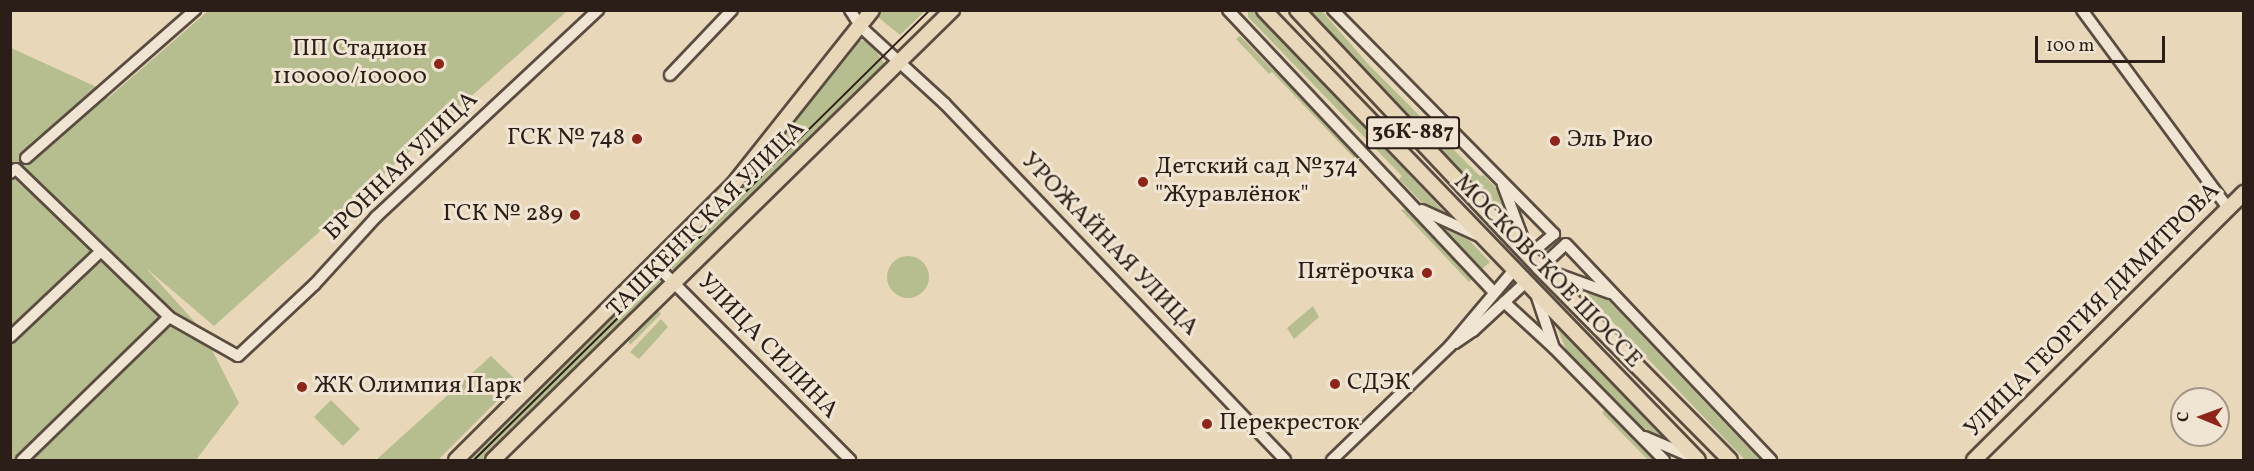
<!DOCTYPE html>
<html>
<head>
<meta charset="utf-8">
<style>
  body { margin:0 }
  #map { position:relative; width:2254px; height:471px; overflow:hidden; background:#e8d7b9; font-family:Vollkorn,serif }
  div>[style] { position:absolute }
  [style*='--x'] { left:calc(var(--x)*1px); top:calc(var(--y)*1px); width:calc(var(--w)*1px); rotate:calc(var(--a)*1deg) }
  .green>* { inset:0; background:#b6be8f }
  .round { border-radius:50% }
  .roads { filter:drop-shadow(2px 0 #5a4c40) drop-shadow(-2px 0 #5a4c40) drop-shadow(0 2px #5a4c40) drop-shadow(0 -2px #5a4c40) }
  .minor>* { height:10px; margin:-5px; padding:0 5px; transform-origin:5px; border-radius:5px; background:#f0e5d2 }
  .major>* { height:14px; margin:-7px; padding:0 7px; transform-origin:7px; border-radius:7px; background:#e8d7b9 }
  .tram>* { height:1.5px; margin:-0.75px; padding:0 0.75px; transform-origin:0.75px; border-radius:0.75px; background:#2b1e18 }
  .dots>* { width:16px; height:16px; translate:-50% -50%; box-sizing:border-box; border:3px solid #f0e5d2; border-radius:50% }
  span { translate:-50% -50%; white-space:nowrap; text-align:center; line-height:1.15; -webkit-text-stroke:6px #f0e5d2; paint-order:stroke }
  .shield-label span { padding:2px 4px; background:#f0e5d2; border:2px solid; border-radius:4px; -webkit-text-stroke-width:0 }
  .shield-label { font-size:22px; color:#2b1e18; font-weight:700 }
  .poi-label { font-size:24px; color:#2b1e18 }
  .right { translate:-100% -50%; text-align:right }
  .left { translate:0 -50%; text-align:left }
  .street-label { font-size:24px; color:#2b1e18 }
  .frame { position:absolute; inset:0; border:12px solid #2b1e18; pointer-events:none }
  .north { position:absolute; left:2170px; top:387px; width:60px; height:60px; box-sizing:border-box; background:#f0e5d2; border:2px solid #a19588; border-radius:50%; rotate:271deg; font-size:16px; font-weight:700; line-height:24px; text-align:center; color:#2b1e18 }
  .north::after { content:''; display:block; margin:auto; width:21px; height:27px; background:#8f2418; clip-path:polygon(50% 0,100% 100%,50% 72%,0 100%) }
  .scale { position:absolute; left:2035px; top:36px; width:130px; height:27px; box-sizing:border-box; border:3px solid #2b1e18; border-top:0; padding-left:8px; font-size:18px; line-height:21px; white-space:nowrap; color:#2b1e18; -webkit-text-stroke:4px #f0e5d2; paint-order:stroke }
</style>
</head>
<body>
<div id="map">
  <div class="green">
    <div style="clip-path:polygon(208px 11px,567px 11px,214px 326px,146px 268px,202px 330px,239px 403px,196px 460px,11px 460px,11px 48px,99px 88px,108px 98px)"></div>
    <div style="clip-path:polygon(880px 11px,880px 10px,925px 11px,900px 35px,878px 17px)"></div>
    <div style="clip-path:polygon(1248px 11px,1255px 11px,1449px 217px,1425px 206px,1399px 179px,1402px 176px,1248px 17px)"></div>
    <div style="clip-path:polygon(1305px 11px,1322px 11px,1368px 64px,1480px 176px,1484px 175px,1498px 190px,1509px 222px)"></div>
    <div style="clip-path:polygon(1240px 36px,1273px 70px,1276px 68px,1358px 154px,1354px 158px,1272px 72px,1269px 74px,1236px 39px)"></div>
    <div style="clip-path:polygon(868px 40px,887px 67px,679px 273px,673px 272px,670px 260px,771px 154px,857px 41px)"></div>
    <div style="clip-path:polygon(1409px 209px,1474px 276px,1469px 282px,1401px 210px)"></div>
    <div style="clip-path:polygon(1441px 227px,1469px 240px,1490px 262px,1481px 270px)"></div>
    <div class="round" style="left:887px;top:256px;width:42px;height:42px"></div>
    <div style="clip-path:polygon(657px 277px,664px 286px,489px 460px,466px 460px,651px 278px)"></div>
    <div style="clip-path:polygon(1578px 286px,1607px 299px,1760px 460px,1745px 460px)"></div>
    <div style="clip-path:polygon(1313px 306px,1319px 317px,1294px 339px,1287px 328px)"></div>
    <div style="clip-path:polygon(657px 309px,661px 314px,630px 345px,627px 338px)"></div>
    <div style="clip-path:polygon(661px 319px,668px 327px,639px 359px,630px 352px)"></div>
    <div style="clip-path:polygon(1554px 320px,1662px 437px,1638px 426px,1567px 352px)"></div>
    <div style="clip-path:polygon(491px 356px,517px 381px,438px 460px,376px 460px)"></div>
    <div style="clip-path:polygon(331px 400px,360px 429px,343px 446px,314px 417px)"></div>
    <div style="clip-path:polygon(1606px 408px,1657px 460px,1648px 460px,1602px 413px)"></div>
  </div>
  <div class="roads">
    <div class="minor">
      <div style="--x:850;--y:10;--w:20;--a:57"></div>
      <div style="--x:861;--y:27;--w:114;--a:42.5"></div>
      <div style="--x:945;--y:104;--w:492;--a:46.3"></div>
      <div style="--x:1228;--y:10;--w:388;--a:46.7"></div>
      <div style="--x:1333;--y:10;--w:315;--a:45.4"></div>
      <div style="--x:1554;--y:234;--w:33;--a:140"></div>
      <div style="--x:1529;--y:255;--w:75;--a:-110.4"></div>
      <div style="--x:2082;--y:10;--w:246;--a:53.6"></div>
      <div style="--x:670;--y:75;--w:90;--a:-46.4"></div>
      <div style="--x:26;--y:158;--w:225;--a:-41.2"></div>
      <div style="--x:10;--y:173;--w:7;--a:-34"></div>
      <div style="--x:16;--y:169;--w:213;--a:44"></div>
      <div style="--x:169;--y:317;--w:79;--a:29.5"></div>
      <div style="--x:238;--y:356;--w:105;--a:-43.1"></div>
      <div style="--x:315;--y:284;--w:91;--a:-47.7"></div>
      <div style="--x:376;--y:217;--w:304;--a:-43"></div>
      <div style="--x:1422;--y:210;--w:63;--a:24.5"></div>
      <div style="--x:654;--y:263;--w:278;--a:45.1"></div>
      <div style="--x:1610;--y:293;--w:74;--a:-160.3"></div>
      <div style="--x:1540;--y:268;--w:35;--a:-43"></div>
      <div style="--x:1566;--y:244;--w:298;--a:46.5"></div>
      <div style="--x:1536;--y:294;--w:54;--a:71.6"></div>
      <div style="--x:1504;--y:302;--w:68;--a:42.6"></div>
      <div style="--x:1554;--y:348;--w:157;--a:45.5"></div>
      <div style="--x:10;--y:337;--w:124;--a:-43.4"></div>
      <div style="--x:1455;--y:343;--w:22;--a:-34"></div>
      <div style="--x:1473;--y:331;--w:72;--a:-42.8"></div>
      <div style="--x:1645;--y:437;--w:53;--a:23.2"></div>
      <div style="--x:22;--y:460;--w:205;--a:-44.2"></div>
      <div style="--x:1332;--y:460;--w:164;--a:-44"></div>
      <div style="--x:1450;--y:346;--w:99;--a:-49.9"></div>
    </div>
    <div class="major">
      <div style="--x:1264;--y:10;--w:625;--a:46.04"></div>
      <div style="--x:1297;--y:10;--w:354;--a:46.7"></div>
      <div style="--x:1540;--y:268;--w:270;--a:45.3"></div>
      <div style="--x:456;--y:460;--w:390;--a:-44.8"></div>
      <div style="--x:733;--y:185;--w:223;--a:-51.5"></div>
      <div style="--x:493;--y:460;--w:643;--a:-44.43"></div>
      <div style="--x:1974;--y:460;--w:380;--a:-44.7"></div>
    </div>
  </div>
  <div class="tram">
    <div style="--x:474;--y:460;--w:641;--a:-44.62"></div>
  </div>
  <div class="dots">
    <div style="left:439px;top:64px;background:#8f2418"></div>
    <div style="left:637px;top:139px;background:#8f2418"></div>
    <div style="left:1555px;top:141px;background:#8f2418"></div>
    <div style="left:1143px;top:182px;background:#8f2418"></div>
    <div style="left:575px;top:215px;background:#8f2418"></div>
    <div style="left:1427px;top:273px;background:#8f2418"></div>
    <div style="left:1335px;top:384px;background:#8f2418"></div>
    <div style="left:302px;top:387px;background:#8f2418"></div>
    <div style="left:1207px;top:424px;background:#8f2418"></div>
  </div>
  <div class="shield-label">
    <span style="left:1413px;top:133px">36К-887</span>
  </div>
  <div class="poi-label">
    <span class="right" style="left:427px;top:64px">ПП Стадион<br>110000/10000</span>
    <span class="right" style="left:625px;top:139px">ГСК № 748</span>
    <span class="left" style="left:1567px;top:141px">Эль Рио</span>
    <span class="left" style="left:1155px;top:182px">Детский сад №374<br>"Журавлёнок"</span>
    <span class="right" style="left:563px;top:215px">ГСК № 289</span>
    <span class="right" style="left:1415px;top:273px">Пятёрочка</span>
    <span class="left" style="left:1347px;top:384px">СДЭК</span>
    <span class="left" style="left:314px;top:387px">ЖК Олимпия Парк</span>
    <span class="left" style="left:1219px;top:424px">Перекресток</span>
  </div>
  <div class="street-label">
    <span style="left:402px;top:167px;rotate:-44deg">БРОННАЯ УЛИЦА</span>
    <span style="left:707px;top:220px;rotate:-45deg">ТАШКЕНТСКАЯ УЛИЦА</span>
    <span style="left:1109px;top:245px;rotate:46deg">УРОЖАЙНАЯ УЛИЦА</span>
    <span style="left:1547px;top:272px;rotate:46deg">МОСКОВСКОЕ ШОССЕ</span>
    <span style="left:2093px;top:311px;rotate:-45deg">УЛИЦА ГЕОРГИЯ ДИМИТРОВА</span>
    <span style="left:767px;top:347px;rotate:46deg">УЛИЦА СИЛИНА</span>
  </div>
  <div class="frame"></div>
  <div class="north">С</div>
  <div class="scale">100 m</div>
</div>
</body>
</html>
